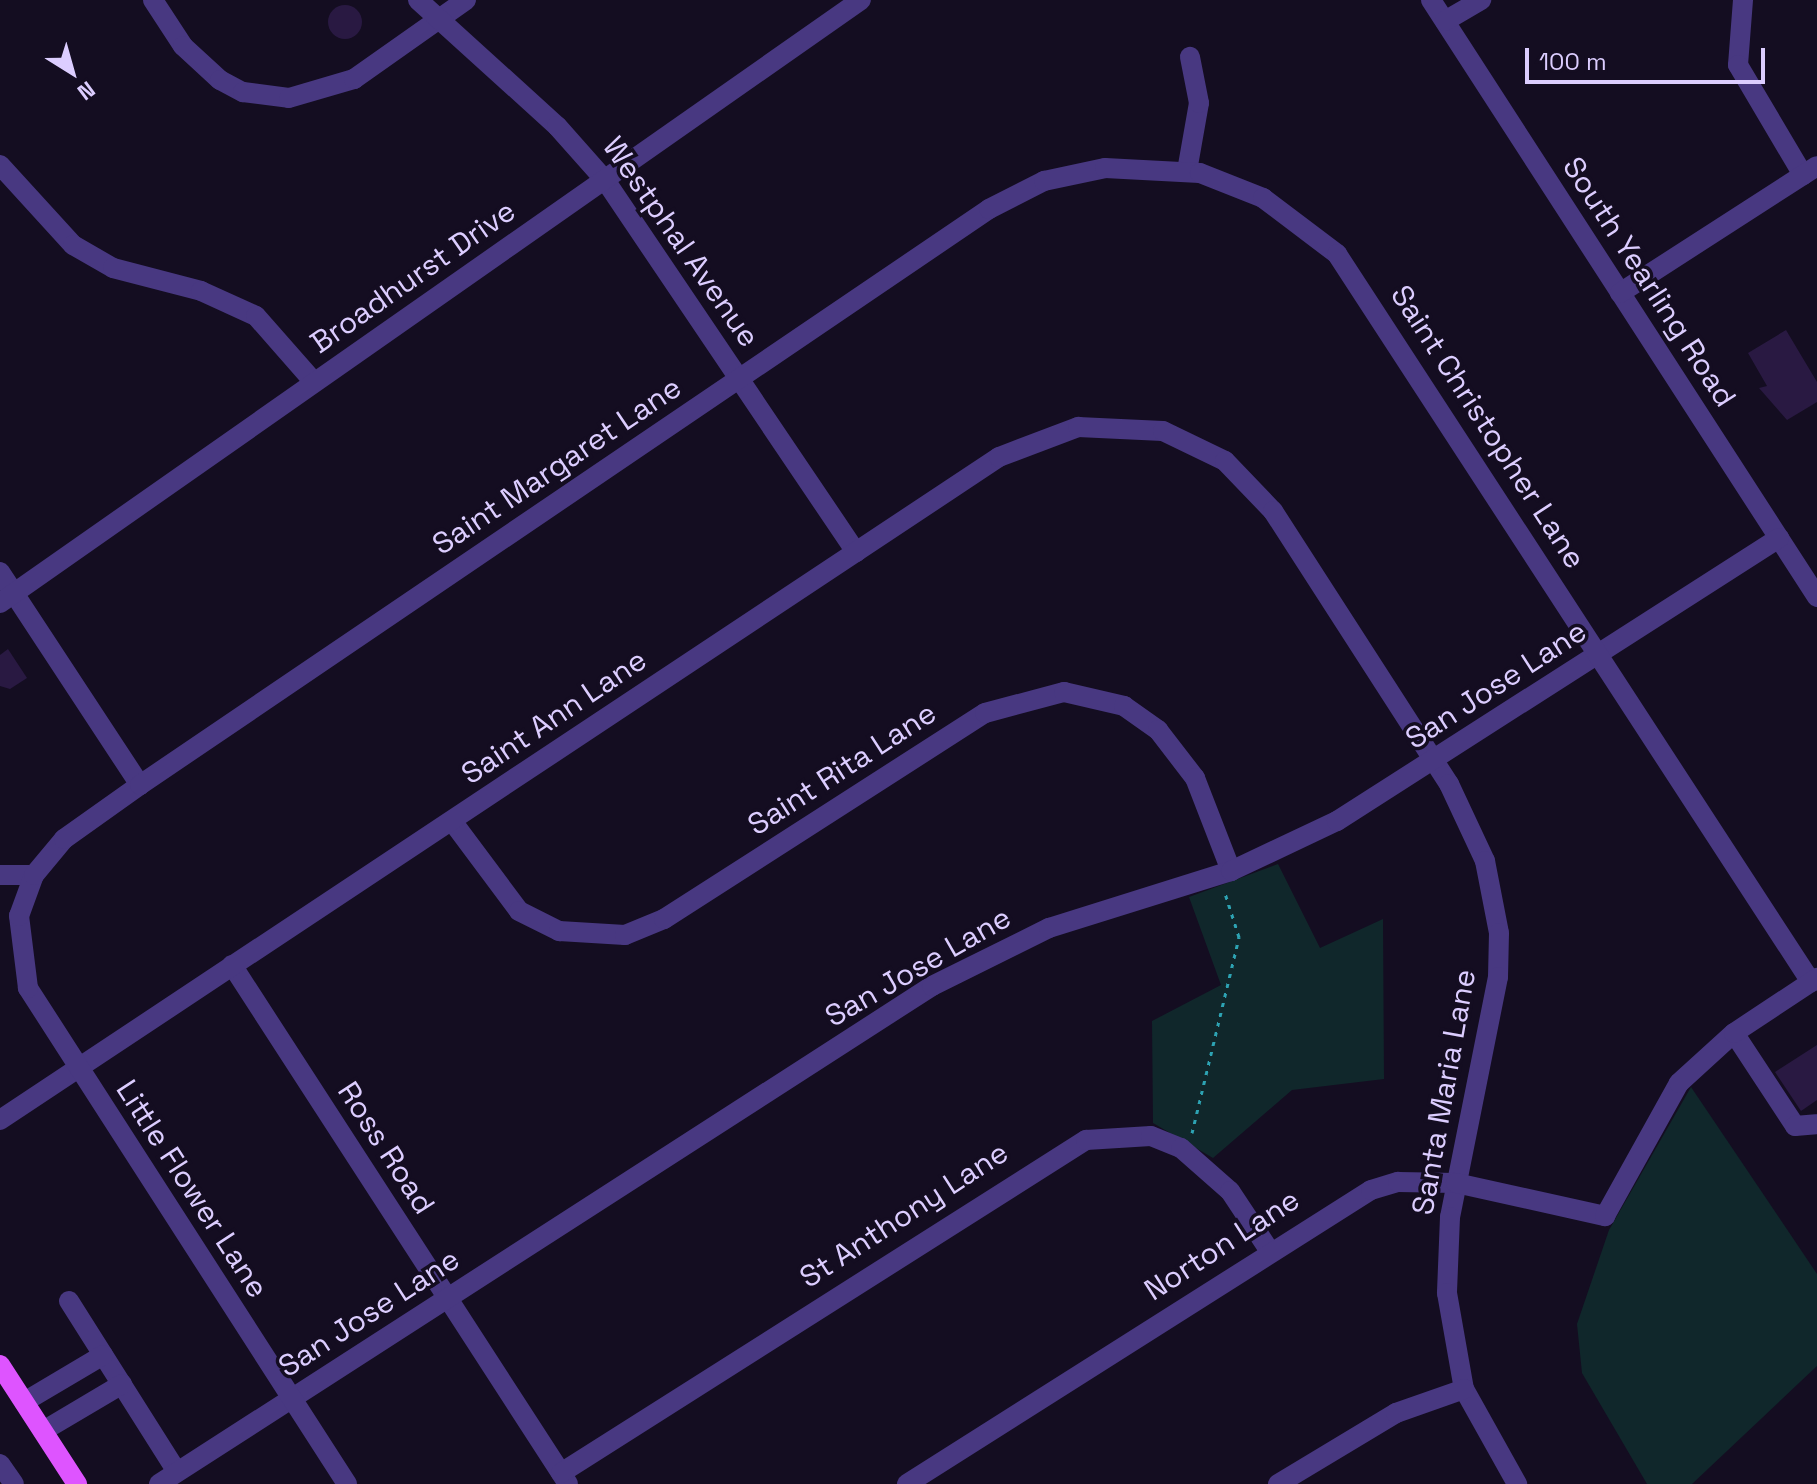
<!DOCTYPE html>
<html>
<head>
<meta charset="utf-8">
<style>
  body { margin:0 }
  #map { position:relative; width:1817px; height:1484px; overflow:hidden; background:#140d21; font-family:"Space Grotesk",sans-serif }
  div>[style] { position:absolute }
  [style*='--x'] { left:calc(var(--x)*1px); top:calc(var(--y)*1px); width:calc(var(--w)*1px); rotate:calc(var(--a)*1deg) }
  .green>* { inset:0; background:#10272b }
  .building>* { inset:0; background:#291942 }
  .round { border-radius:50% }
  .path>* { height:3px; margin-top:-1.5px; transform-origin:0; background:repeating-linear-gradient(90deg,#2da3b3 0 4px,transparent 0 10px) }
  .minor>* { height:20px; margin:-10px; padding:0 10px; transform-origin:10px; border-radius:10px; background:#483881 }
  .major>* { height:20px; margin:-10px; padding:0 10px; transform-origin:10px; border-radius:10px; background:#de54ff }
  span { translate:-50% -50%; white-space:nowrap; text-align:center; line-height:1.15; -webkit-text-stroke:7px #140d21; paint-order:stroke }
  .street-label { font-size:30px; color:#dccdff }
  .north { position:absolute; left:32px; top:32px; width:80px; height:80px; -webkit-text-stroke:6px #140d21; paint-order:stroke; rotate:143deg; font-size:22px; font-weight:700; line-height:32px; text-align:center; color:#dccdff }
  .north::after { content:''; display:block; margin:auto; width:28px; height:36px; background:#dccdff; clip-path:polygon(50% 0,100% 100%,50% 72%,0 100%) }
  .scale { position:absolute; left:1525px; top:48px; width:240px; height:36px; box-sizing:border-box; border:4px solid #dccdff; border-top:0; padding-left:10px; font-size:24px; line-height:28px; white-space:nowrap; color:#dccdff; -webkit-text-stroke:6px #140d21; paint-order:stroke }
</style>
</head>
<body>
<div id="map">
  <div class="green">
    <div style="clip-path:polygon(1278px 864px,1320px 948px,1383px 919px,1384px 1079px,1292px 1090px,1213px 1158px,1153px 1123px,1152px 1021px,1221px 985px,1189px 897px)"></div>
    <div style="clip-path:polygon(1691px 1087px,1817px 1274px,1817px 1366px,1692px 1484px,1647px 1484px,1582px 1373px,1577px 1324px,1609px 1230px)"></div>
  </div>
  <div class="building">
    <div class="round" style="left:328px;top:5px;width:34px;height:34px"></div>
    <div style="clip-path:polygon(1786px 330px,1817px 382px,1817px 402px,1787px 420px,1759px 388px,1767px 386px,1748px 353px)"></div>
    <div style="clip-path:polygon(8px 649px,27px 678px,10px 689px,0 686px,0 655px)"></div>
    <div style="clip-path:polygon(1817px 1045px,1817px 1100px,1801px 1111px,1775px 1072px)"></div>
  </div>
  <div class="path">
    <div style="--x:1192;--y:1133;--w:202;--a:-76.5"></div>
    <div style="--x:1239;--y:937;--w:49;--a:-107.7"></div>
  </div>
  <div class="minor">
    <div style="--x:153;--y:0;--w:55;--a:56.9"></div>
    <div style="--x:183;--y:46;--w:50;--a:42.6"></div>
    <div style="--x:220;--y:80;--w:26;--a:28"></div>
    <div style="--x:243;--y:92;--w:46;--a:7.4"></div>
    <div style="--x:289;--y:98;--w:68;--a:-16.3"></div>
    <div style="--x:354;--y:79;--w:137;--a:-35.2"></div>
    <div style="--x:418;--y:0;--w:188;--a:42.2"></div>
    <div style="--x:557;--y:126;--w:72;--a:48.4"></div>
    <div style="--x:605;--y:180;--w:449;--a:56"></div>
    <div style="--x:1431;--y:0;--w:711;--a:57.11"></div>
    <div style="--x:1743;--y:0;--w:65;--a:94.4"></div>
    <div style="--x:1738;--y:65;--w:128;--a:59.4"></div>
    <div style="--x:1445;--y:21;--w:42;--a:-30.3"></div>
    <div style="--x:0;--y:165;--w:108;--a:47.6"></div>
    <div style="--x:73;--y:245;--w:46;--a:29.9"></div>
    <div style="--x:113;--y:268;--w:91;--a:14.6"></div>
    <div style="--x:201;--y:291;--w:60;--a:24.4"></div>
    <div style="--x:256;--y:316;--w:88;--a:48.7"></div>
    <div style="--x:1187;--y:171;--w:69;--a:-80"></div>
    <div style="--x:1199;--y:103;--w:47;--a:-101.1"></div>
    <div style="--x:1620;--y:293;--w:234;--a:-32.8"></div>
    <div style="--x:0;--y:572;--w:255;--a:56.7"></div>
    <div style="--x:0;--y:603;--w:1051;--a:-35.01"></div>
    <div style="--x:452;--y:821;--w:112;--a:53.3"></div>
    <div style="--x:519;--y:911;--w:45;--a:26.6"></div>
    <div style="--x:559;--y:931;--w:66;--a:3.5"></div>
    <div style="--x:625;--y:935;--w:42;--a:-22.3"></div>
    <div style="--x:664;--y:919;--w:381;--a:-32.7"></div>
    <div style="--x:985;--y:713;--w:82;--a:-14.9"></div>
    <div style="--x:1064;--y:692;--w:62;--a:13.1"></div>
    <div style="--x:1124;--y:706;--w:42;--a:35.2"></div>
    <div style="--x:1158;--y:730;--w:61;--a:52.4"></div>
    <div style="--x:1195;--y:778;--w:100;--a:68.8"></div>
    <div style="--x:0;--y:875;--w:34;--a:0"></div>
    <div style="--x:232;--y:965;--w:618;--a:57.08"></div>
    <div style="--x:1734;--y:1033;--w:111;--a:56.7"></div>
    <div style="--x:1795;--y:1126;--w:21;--a:-5"></div>
    <div style="--x:0;--y:1120;--w:1199;--a:-33.57"></div>
    <div style="--x:999;--y:457;--w:85;--a:-20.8"></div>
    <div style="--x:1078;--y:427;--w:85;--a:2.7"></div>
    <div style="--x:1163;--y:431;--w:69;--a:25.8"></div>
    <div style="--x:1225;--y:461;--w:69;--a:46.2"></div>
    <div style="--x:1273;--y:511;--w:325;--a:57.2"></div>
    <div style="--x:1449;--y:784;--w:85;--a:64.9"></div>
    <div style="--x:1485;--y:861;--w:73;--a:79"></div>
    <div style="--x:1499;--y:933;--w:44;--a:91.3"></div>
    <div style="--x:1498;--y:977;--w:245;--a:101.3"></div>
    <div style="--x:1450;--y:1217;--w:76;--a:92.3"></div>
    <div style="--x:1447;--y:1293;--w:97;--a:80"></div>
    <div style="--x:1464;--y:1389;--w:109;--a:60.8"></div>
    <div style="--x:69;--y:1301;--w:202;--a:57.7"></div>
    <div style="--x:24;--y:1402;--w:92;--a:-30.7"></div>
    <div style="--x:43;--y:1431;--w:92;--a:-30.7"></div>
    <div style="--x:0;--y:1464;--w:24;--a:55"></div>
    <div style="--x:561;--y:1473;--w:622;--a:-32.39"></div>
    <div style="--x:1086;--y:1140;--w:65;--a:-3.5"></div>
    <div style="--x:1151;--y:1136;--w:32;--a:22"></div>
    <div style="--x:1181;--y:1148;--w:65;--a:41.3"></div>
    <div style="--x:1230;--y:1191;--w:71;--a:56.5"></div>
    <div style="--x:159;--y:1484;--w:920;--a:-32.79"></div>
    <div style="--x:932;--y:986;--w:131;--a:-26.4"></div>
    <div style="--x:1049;--y:928;--w:191;--a:-17.4"></div>
    <div style="--x:1231;--y:871;--w:117;--a:-25.3"></div>
    <div style="--x:1337;--y:821;--w:525;--a:-32.63"></div>
    <div style="--x:347;--y:1484;--w:590;--a:-122.75"></div>
    <div style="--x:28;--y:988;--w:73;--a:-97.1"></div>
    <div style="--x:19;--y:916;--w:44;--a:-69.9"></div>
    <div style="--x:34;--y:875;--w:47;--a:-50.2"></div>
    <div style="--x:64;--y:839;--w:93;--a:-35.4"></div>
    <div style="--x:140;--y:785;--w:1026;--a:-34.15"></div>
    <div style="--x:989;--y:209;--w:62;--a:-27"></div>
    <div style="--x:1044;--y:181;--w:62;--a:-12"></div>
    <div style="--x:1105;--y:168;--w:95;--a:3"></div>
    <div style="--x:1200;--y:173;--w:68;--a:21.6"></div>
    <div style="--x:1263;--y:198;--w:93;--a:37.1"></div>
    <div style="--x:1337;--y:254;--w:869;--a:56.93"></div>
    <div style="--x:907;--y:1484;--w:549;--a:-32.36"></div>
    <div style="--x:1371;--y:1190;--w:28;--a:-17"></div>
    <div style="--x:1398;--y:1182;--w:58;--a:1"></div>
    <div style="--x:1456;--y:1183;--w:153;--a:12.5"></div>
    <div style="--x:1605;--y:1216;--w:152;--a:-60.9"></div>
    <div style="--x:1679;--y:1083;--w:74;--a:-42.3"></div>
    <div style="--x:1734;--y:1033;--w:100;--a:-33.5"></div>
    <div style="--x:1278;--y:1484;--w:138;--a:-31"></div>
    <div style="--x:1396;--y:1413;--w:72;--a:-19.4"></div>
  </div>
  <div class="major">
    <div style="--x:0;--y:1365;--w:142;--a:57.1"></div>
  </div>
  <div class="street-label">
    <span style="left:681px;top:242px;rotate:55deg">Westphal Avenue</span>
    <span style="left:413px;top:277px;rotate:-35deg">Broadhurst Drive</span>
    <span style="left:1649px;top:282px;rotate:57deg">South Yearling Road</span>
    <span style="left:1488px;top:427px;rotate:57deg">Saint Christopher Lane</span>
    <span style="left:557px;top:466px;rotate:-34deg">Saint Margaret Lane</span>
    <span style="left:1496px;top:685px;rotate:-33deg">San Jose Lane</span>
    <span style="left:554px;top:717px;rotate:-34deg">Saint Ann Lane</span>
    <span style="left:842px;top:769px;rotate:-33deg">Saint Rita Lane</span>
    <span style="left:918px;top:967px;rotate:-30deg">San Jose Lane</span>
    <span style="left:1444px;top:1092px;rotate:-80deg">Santa Maria Lane</span>
    <span style="left:386px;top:1148px;rotate:57deg">Ross Road</span>
    <span style="left:192px;top:1189px;rotate:57deg">Little Flower Lane</span>
    <span style="left:904px;top:1215px;rotate:-33deg">St Anthony Lane</span>
    <span style="left:1222px;top:1245px;rotate:-33deg">Norton Lane</span>
    <span style="left:369px;top:1313px;rotate:-33deg">San Jose Lane</span>
  </div>
  <div class="north">N</div>
  <div class="scale">100 m</div>
</div>
</body>
</html>
